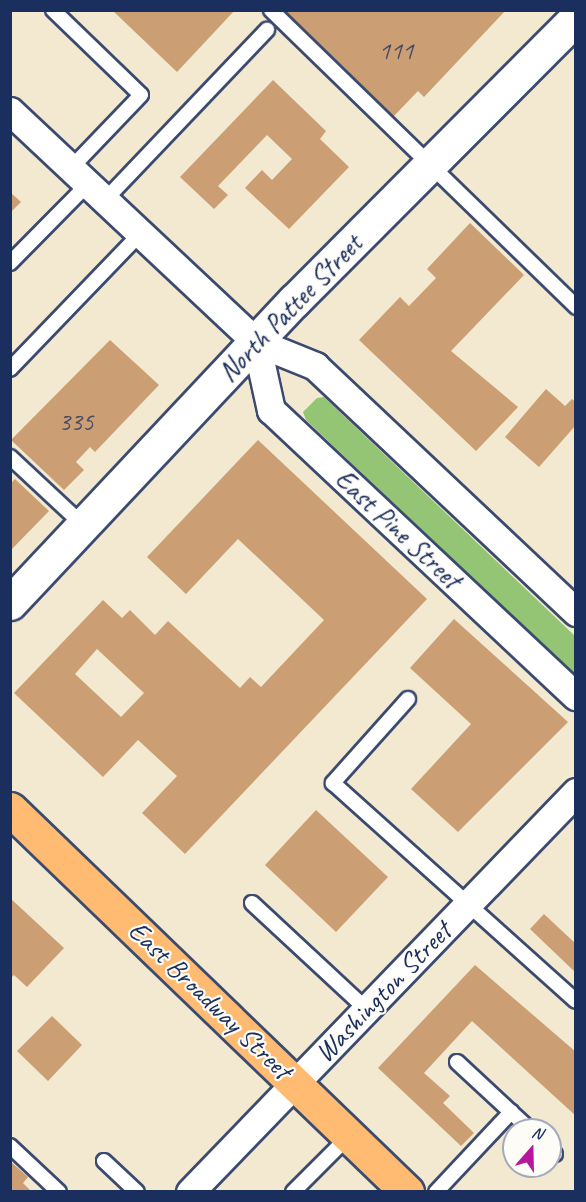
<!DOCTYPE html>
<html>
<head>
<meta charset="utf-8">
<style>
  body { margin:0 }
  #map { position:relative; width:586px; height:1202px; overflow:hidden; background:#f2e9d0; font-family:Caveat,sans-serif }
  div>[style] { position:absolute }
  [style*='--x'] { left:calc(var(--x)*1px); top:calc(var(--y)*1px); width:calc(var(--w)*1px); rotate:calc(var(--a)*1deg) }
  .green>* { inset:0; background:#94c575 }
  .building>* { inset:0; background:#cc9e74 }
  .roads { filter:drop-shadow(2px 0 #3b4b6f) drop-shadow(-2px 0 #3b4b6f) drop-shadow(0 2px #3b4b6f) drop-shadow(0 -2px #3b4b6f) }
  .service>* { height:14px; margin:-7px; padding:0 7px; transform-origin:7px; border-radius:7px; background:#fff }
  .minor>* { height:27px; margin:-13.5px; padding:0 13.5px; transform-origin:13.5px; border-radius:13.5px; background:#fff }
  .tertiary>* { height:33px; margin:-16.5px; padding:0 16.5px; transform-origin:16.5px; border-radius:16.5px; background:#fff }
  .primary>* { height:33px; margin:-16.5px; padding:0 16.5px; transform-origin:16.5px; border-radius:16.5px; background:#febb71 }
  span { translate:-50% -50%; white-space:nowrap; text-align:center; line-height:1.15; -webkit-text-stroke:4.5px #fdfcf7; paint-order:stroke }
  .number-label { font-size:26px; color:#474b64 }
  .number-label span { -webkit-text-stroke-width:0 }
  .street-label { font-size:28px; color:#1b2f5e }
  .frame { position:absolute; inset:0; border:12px solid #1b2f5e; pointer-events:none }
  .north { position:absolute; left:502px; top:1118px; width:60px; height:60px; box-sizing:border-box; background:#fdfcf7; border:2px solid #a3aaba; border-radius:50%; rotate:20deg; font-size:16px; font-weight:700; line-height:24px; text-align:center; color:#1b2f5e }
  .north::after { content:''; display:block; margin:auto; width:21px; height:27px; background:#b5179e; clip-path:polygon(50% 0,100% 100%,50% 72%,0 100%) }
</style>
</head>
<body>
<div id="map">
  <div class="green">
    <div style="clip-path:polygon(324px 397px,575px 636px,575px 675px,306px 420px,303px 412px,317px 398px)"></div>
  </div>
  <div class="building">
    <div style="clip-path:polygon(112px 10px,235px 10px,177px 72px)"></div>
    <div style="clip-path:polygon(282px 10px,506px 10px,424px 97px,418px 91px,393px 117px)"></div>
    <div style="clip-path:polygon(273px 80px,326px 131px,320px 139px,349px 167px,289px 229px,245px 188px,262px 170px,272px 180px,292px 159px,267px 135px,218px 186px,228px 195px,214px 209px,180px 177px)"></div>
    <div style="clip-path:polygon(10px 192px,21px 202px,10px 213px)"></div>
    <div style="clip-path:polygon(470px 223px,524px 275px,451px 351px,518px 407px,476px 451px,359px 340px,400px 297px,409px 306px,436px 278px,427px 269px)"></div>
    <div style="clip-path:polygon(110px 340px,159px 385px,95px 452px,90px 447px,76px 462px,84px 470px,64px 490px,11px 440px)"></div>
    <div style="clip-path:polygon(546px 389px,565px 406px,572px 399px,576px 402px,576px 425px,539px 467px,505px 437px)"></div>
    <div style="clip-path:polygon(evenodd,258px 440px,427px 599px,185px 854px,142px 813px,177px 776px,138px 740px,103px 777px,14px 693px,103px 600px,122px 618px,130px 610px,155px 635px,168px 621px,240px 688px,250px 677px,261px 687px,324px 620px,238px 539px,186px 594px,147px 557px,258px 440px,97px 649px,144px 693px,121px 717px,75px 674px,97px 649px)"></div>
    <div style="clip-path:polygon(15px 479px,49px 511px,10px 551px,10px 484px)"></div>
    <div style="clip-path:polygon(454px 619px,568px 722px,458px 832px,411px 789px,471px 724px,410px 668px)"></div>
    <div style="clip-path:polygon(316px 810px,388px 877px,336px 932px,265px 865px)"></div>
    <div style="clip-path:polygon(10px 898px,64px 948px,27px 987px,14px 975px,10px 979px)"></div>
    <div style="clip-path:polygon(544px 914px,576px 944px,576px 973px,530px 929px)"></div>
    <div style="clip-path:polygon(475px 965px,576px 1052px,576px 1116px,472px 1021px,424px 1073px,450px 1096px,443px 1103px,474px 1133px,461px 1146px,378px 1068px)"></div>
    <div style="clip-path:polygon(52px 1016px,82px 1045px,48px 1081px,17px 1051px)"></div>
    <div style="clip-path:polygon(10px 1161px,28px 1177px,23px 1183px,32px 1192px,10px 1192px)"></div>
  </div>
  <div class="roads">
    <div class="service">
      <div style="--x:53;--y:10;--w:122;--a:44"></div>
      <div style="--x:141;--y:95;--w:104;--a:133.8"></div>
      <div style="--x:271;--y:10;--w:426;--a:44.2"></div>
      <div style="--x:103;--y:202;--w:238;--a:-46.4"></div>
      <div style="--x:10;--y:263;--w:108;--a:-45.4"></div>
      <div style="--x:10;--y:369;--w:187;--a:-46.1"></div>
      <div style="--x:10;--y:457;--w:100;--a:43"></div>
      <div style="--x:408;--y:699;--w:113;--a:131.8"></div>
      <div style="--x:333;--y:783;--w:326;--a:41.9"></div>
      <div style="--x:252;--y:903;--w:156;--a:42.9"></div>
      <div style="--x:457;--y:1062;--w:74;--a:42.8"></div>
      <div style="--x:10;--y:1146;--w:67;--a:43.2"></div>
      <div style="--x:550;--y:1149;--w:7;--a:45"></div>
      <div style="--x:104;--y:1161;--w:45;--a:43.2"></div>
      <div style="--x:293;--y:1192;--w:79;--a:-45"></div>
      <div style="--x:436;--y:1192;--w:110;--a:-46.8"></div>
      <div style="--x:511;--y:1112;--w:26;--a:43"></div>
    </div>
    <div class="minor">
      <div style="--x:10;--y:111;--w:337;--a:43.2"></div>
      <div style="--x:256;--y:342;--w:64;--a:22.1"></div>
      <div style="--x:315;--y:366;--w:359;--a:43.3"></div>
      <div style="--x:256;--y:342;--w:70;--a:77.6"></div>
      <div style="--x:271;--y:410;--w:418;--a:43.2"></div>
      <div style="--x:190;--y:1192;--w:556;--a:-46.02"></div>
    </div>
    <div class="tertiary">
      <div style="--x:10;--y:603;--w:415;--a:-46.8"></div>
      <div style="--x:294;--y:301;--w:400;--a:-45.1"></div>
    </div>
    <div class="primary">
      <div style="--x:10;--y:809;--w:552;--a:43.97"></div>
    </div>
  </div>
  <div class="number-label">
    <span style="left:396px;top:51px">111</span>
    <span style="left:76px;top:422px">335</span>
  </div>
  <div class="street-label">
    <span style="left:290px;top:308px;rotate:-46deg">North Pattee Street</span>
    <span style="left:398px;top:529px;rotate:43deg">East Pine Street</span>
    <span style="left:383px;top:992px;rotate:-46deg">Washington Street</span>
    <span style="left:210px;top:1000px;rotate:44deg">East Broadway Street</span>
  </div>
  <div class="frame"></div>
  <div class="north">N</div>
</div>
</body>
</html>
